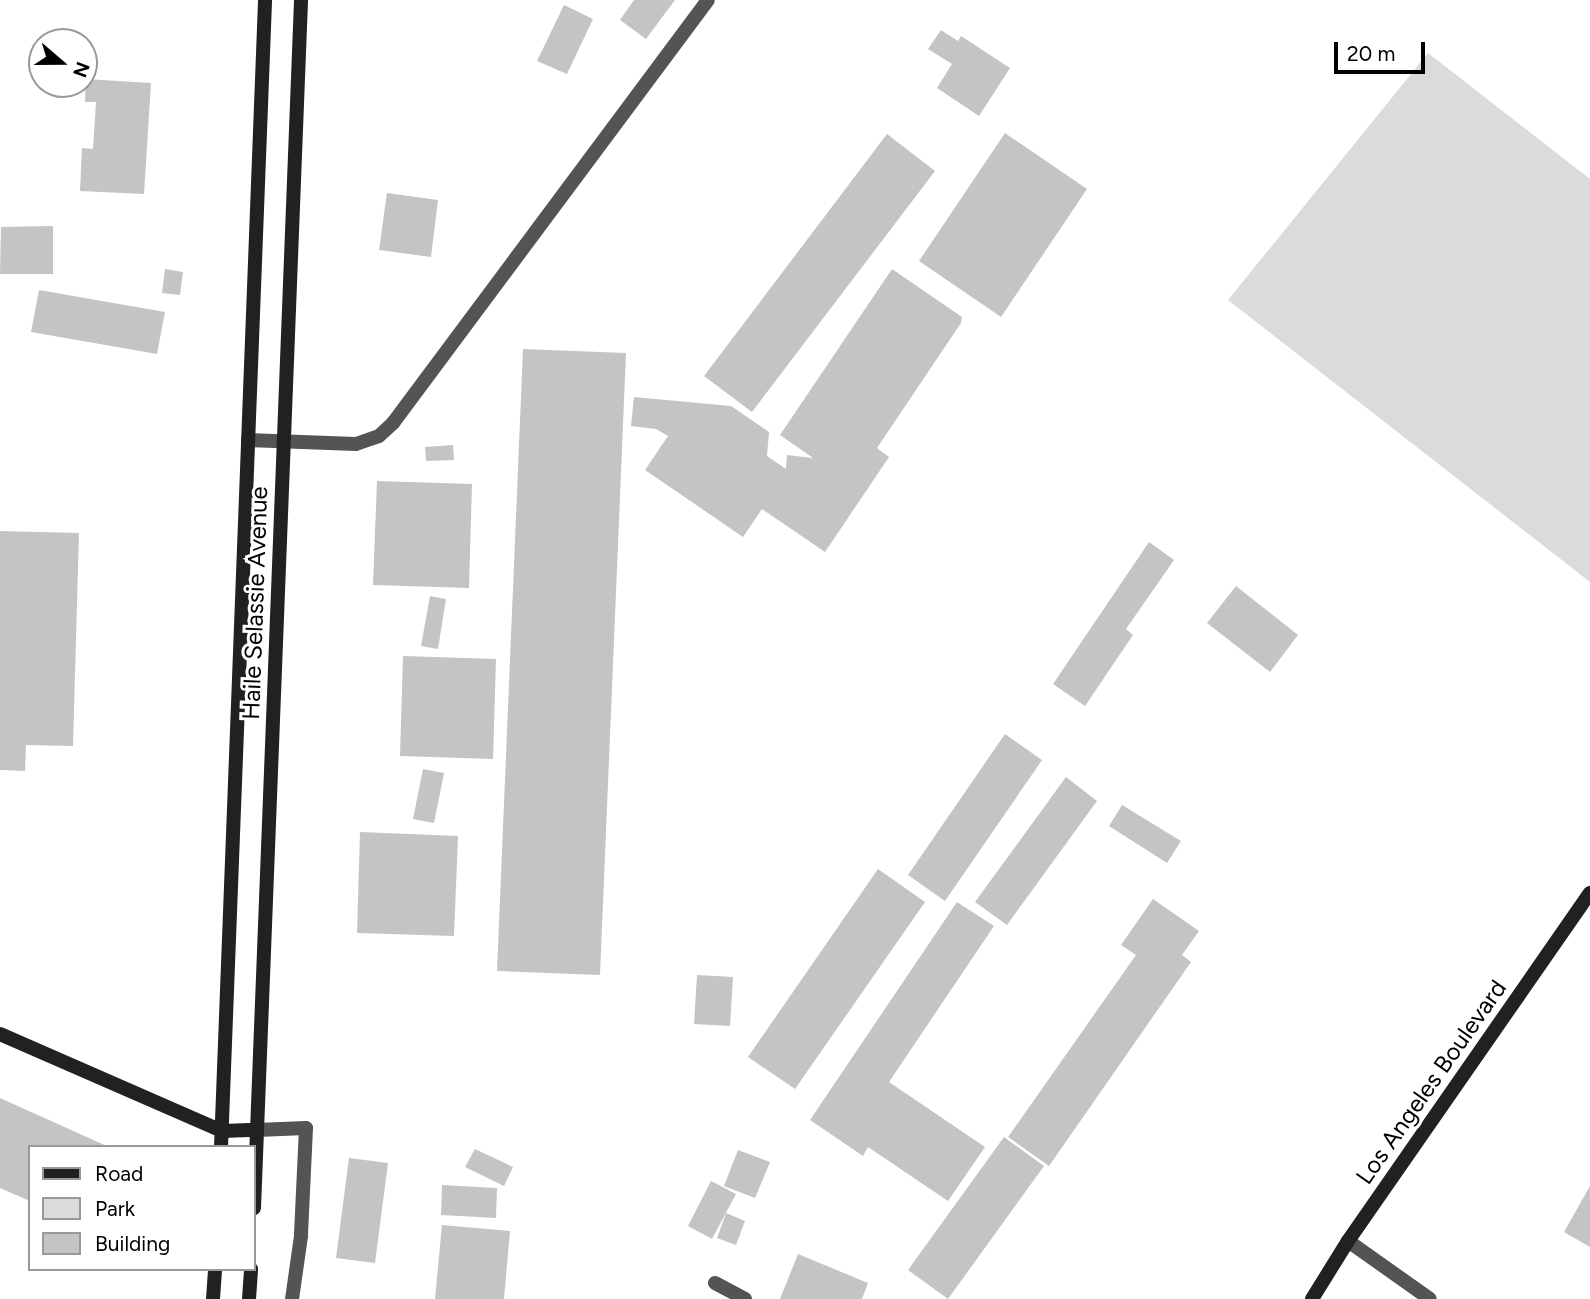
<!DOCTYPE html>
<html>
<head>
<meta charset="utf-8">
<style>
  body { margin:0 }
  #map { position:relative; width:1590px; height:1299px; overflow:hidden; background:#fff; font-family:Figtree,sans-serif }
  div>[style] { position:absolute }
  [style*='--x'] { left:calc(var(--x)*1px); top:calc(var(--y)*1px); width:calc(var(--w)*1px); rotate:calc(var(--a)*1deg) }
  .green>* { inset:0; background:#dbdbdb }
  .building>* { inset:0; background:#c4c4c4 }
  .service>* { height:14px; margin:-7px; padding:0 7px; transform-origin:7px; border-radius:7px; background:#545454 }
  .minor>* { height:14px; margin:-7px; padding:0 7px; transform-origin:7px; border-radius:7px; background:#545454 }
  .secondary>* { height:14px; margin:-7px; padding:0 7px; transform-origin:7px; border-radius:7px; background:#212121 }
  span { translate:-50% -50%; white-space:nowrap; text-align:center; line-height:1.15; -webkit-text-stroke:6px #fff; paint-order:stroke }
  .street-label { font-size:24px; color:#000 }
  .legend { position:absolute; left:28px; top:1145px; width:228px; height:126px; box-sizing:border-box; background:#fff; border:2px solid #999; margin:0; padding:9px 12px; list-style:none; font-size:21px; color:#000 }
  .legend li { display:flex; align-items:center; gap:14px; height:35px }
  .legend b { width:35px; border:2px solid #999 }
  .north { position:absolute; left:28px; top:28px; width:70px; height:70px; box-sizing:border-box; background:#fff; border:2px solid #999; border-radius:50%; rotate:110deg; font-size:19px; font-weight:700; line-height:28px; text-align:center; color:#000 }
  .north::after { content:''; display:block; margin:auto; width:24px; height:32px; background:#000; clip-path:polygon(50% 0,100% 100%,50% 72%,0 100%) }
  .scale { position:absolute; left:1334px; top:42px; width:91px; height:32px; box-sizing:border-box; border:4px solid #000; border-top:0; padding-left:9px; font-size:21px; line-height:24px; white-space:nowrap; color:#000; -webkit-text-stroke:5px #fff; paint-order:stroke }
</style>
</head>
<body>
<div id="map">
  <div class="green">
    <div style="clip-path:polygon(1428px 53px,1590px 179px,1590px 582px,1228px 300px)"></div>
  </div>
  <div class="building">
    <div style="clip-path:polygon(634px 0,675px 0,646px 39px,620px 20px)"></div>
    <div style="clip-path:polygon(564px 5px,593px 19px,567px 74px,537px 61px)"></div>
    <div style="clip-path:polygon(941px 30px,958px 41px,961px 36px,1010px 68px,979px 116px,937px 88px,952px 64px,928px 49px)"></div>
    <div style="clip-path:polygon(86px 79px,151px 83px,144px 194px,80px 191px,82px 148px,93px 149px,96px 102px,85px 102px)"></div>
    <div style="clip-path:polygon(1005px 133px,1087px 189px,1001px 317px,919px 261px)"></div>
    <div style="clip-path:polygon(887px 134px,935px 171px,752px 412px,704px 376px)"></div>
    <div style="clip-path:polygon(387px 193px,438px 200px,431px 257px,379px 250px)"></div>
    <div style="clip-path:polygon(53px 226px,53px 274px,0 274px,1px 227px)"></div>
    <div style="clip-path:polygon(165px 269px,183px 272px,180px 295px,162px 293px)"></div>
    <div style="clip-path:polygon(892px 269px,962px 317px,961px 323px,877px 448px,889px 457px,825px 552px,762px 509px,743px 537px,645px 470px,668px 436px,656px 429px,631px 426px,634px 397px,731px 406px,769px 432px,767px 456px,786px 469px,787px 455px,813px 458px,780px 435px)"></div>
    <div style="clip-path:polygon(39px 290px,165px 312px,157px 354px,31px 332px)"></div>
    <div style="clip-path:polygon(523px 349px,626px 353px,600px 975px,497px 971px)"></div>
    <div style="clip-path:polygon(453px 445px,454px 460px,426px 461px,425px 447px)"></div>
    <div style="clip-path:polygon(377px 481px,472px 484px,469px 588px,373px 585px)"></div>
    <div style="clip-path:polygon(0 531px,79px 533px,73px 746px,26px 745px,25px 771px,0 770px)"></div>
    <div style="clip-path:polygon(1149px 542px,1174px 560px,1126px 629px,1133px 635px,1085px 706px,1053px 684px)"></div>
    <div style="clip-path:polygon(1236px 586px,1298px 635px,1270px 672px,1207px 623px)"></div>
    <div style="clip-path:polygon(430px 596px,446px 599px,438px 649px,421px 646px)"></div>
    <div style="clip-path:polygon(403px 656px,496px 659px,493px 759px,400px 756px)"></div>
    <div style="clip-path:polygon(1005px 734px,1042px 760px,945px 901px,908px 875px)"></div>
    <div style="clip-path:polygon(423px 769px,444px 773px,434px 823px,413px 819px)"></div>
    <div style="clip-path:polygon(1066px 777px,1097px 801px,1007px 925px,975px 902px)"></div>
    <div style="clip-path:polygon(1122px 805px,1181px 841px,1167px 863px,1109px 826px)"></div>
    <div style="clip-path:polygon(360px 832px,458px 836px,454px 936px,357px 933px)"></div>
    <div style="clip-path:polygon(878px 869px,925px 902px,795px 1089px,748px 1057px)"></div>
    <div style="clip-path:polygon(1153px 899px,1199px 931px,1182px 955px,1191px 962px,1049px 1166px,1008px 1137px,1136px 955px,1121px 945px)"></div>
    <div style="clip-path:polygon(957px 902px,994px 926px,889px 1082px,985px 1147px,948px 1201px,868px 1147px,863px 1156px,810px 1120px)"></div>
    <div style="clip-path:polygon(697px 975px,733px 977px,730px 1026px,694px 1024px)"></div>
    <div style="clip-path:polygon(0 1098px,109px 1147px,30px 1147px,30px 1201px,0 1188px)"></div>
    <div style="clip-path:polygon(1004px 1137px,1044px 1166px,948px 1299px,908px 1270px)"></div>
    <div style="clip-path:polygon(475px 1149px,513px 1167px,504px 1186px,465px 1167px)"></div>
    <div style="clip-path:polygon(738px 1150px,770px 1162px,755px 1198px,724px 1186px)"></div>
    <div style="clip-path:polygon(349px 1158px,388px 1163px,375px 1263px,336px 1258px)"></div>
    <div style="clip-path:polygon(711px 1181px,736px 1194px,712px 1239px,688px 1226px)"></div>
    <div style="clip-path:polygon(442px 1185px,497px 1188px,496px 1218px,441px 1215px)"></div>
    <div style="clip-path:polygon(1590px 1186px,1590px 1247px,1564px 1232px)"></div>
    <div style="clip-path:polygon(726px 1213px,745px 1221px,736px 1245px,717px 1238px)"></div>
    <div style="clip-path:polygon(442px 1225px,510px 1231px,504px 1299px,435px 1299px)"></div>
    <div style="clip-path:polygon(798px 1254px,868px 1283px,862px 1299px,780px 1299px)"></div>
  </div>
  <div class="service">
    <div style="--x:248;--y:440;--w:108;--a:2.1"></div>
    <div style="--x:356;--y:444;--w:24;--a:-19"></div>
    <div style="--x:379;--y:436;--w:19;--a:-43"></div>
    <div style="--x:393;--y:423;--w:527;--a:-53.33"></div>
    <div style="--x:257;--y:1130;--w:49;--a:-2.3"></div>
    <div style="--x:306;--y:1128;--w:108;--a:92.7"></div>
    <div style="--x:301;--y:1236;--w:64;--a:98.1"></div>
    <div style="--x:715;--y:1283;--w:34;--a:28"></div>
  </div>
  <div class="minor">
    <div style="--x:1348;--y:1241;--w:100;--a:35.3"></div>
  </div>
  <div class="secondary">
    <div style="--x:0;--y:1034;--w:242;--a:23.6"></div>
    <div style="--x:222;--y:1131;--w:35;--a:-2"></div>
    <div style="--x:221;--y:1147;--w:1148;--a:-87.8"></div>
    <div style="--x:254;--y:1208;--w:1209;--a:-87.77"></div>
    <div style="--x:213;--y:1299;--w:30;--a:-86"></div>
    <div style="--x:249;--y:1299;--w:30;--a:-86"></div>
    <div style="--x:1312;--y:1299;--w:68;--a:-58.2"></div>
    <div style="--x:1348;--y:1241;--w:424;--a:-55.2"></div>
  </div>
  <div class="street-label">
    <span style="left:255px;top:603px;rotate:-88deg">Haile Selassie Avenue</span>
    <span style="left:1431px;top:1082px;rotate:-55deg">Los Angeles Boulevard</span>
  </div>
  <ul class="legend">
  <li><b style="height:9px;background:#212121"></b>Road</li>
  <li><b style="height:19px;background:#dbdbdb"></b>Park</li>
  <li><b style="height:19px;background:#c4c4c4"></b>Building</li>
  </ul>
  <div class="north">N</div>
  <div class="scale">20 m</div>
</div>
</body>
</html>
